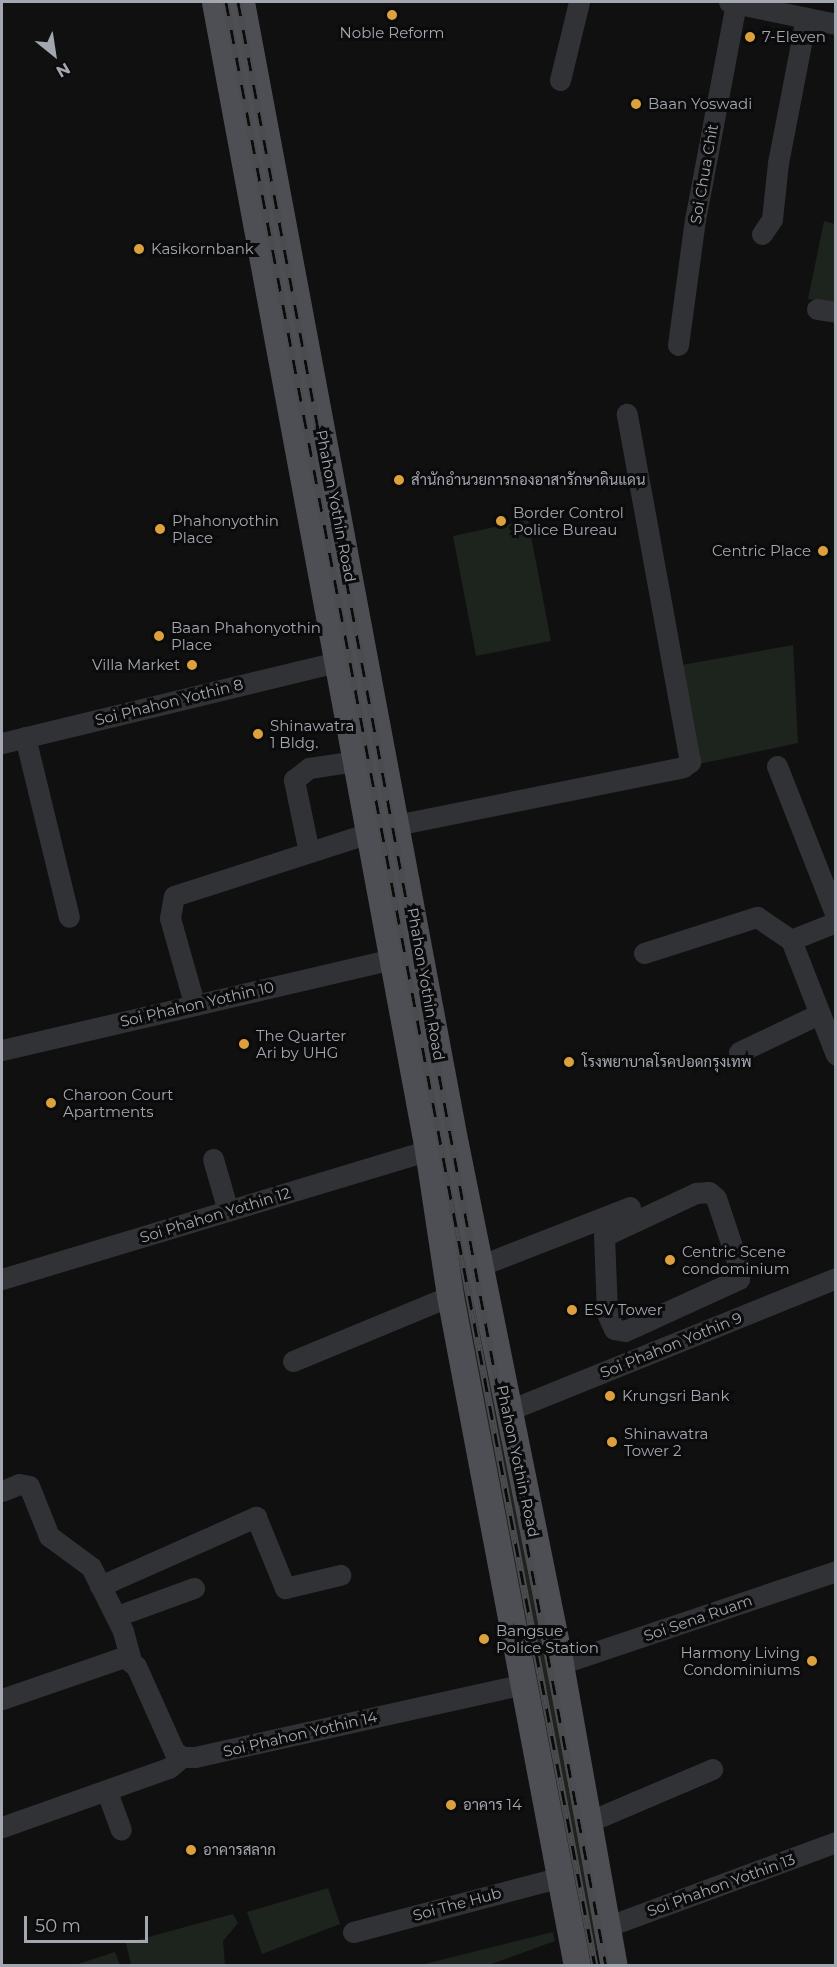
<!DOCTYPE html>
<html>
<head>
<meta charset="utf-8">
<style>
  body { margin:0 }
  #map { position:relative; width:837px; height:1967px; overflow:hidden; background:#101011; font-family:Montserrat,Sarabun,sans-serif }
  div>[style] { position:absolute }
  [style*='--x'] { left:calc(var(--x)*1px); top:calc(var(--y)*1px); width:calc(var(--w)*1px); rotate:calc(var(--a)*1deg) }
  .green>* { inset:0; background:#1d231d }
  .minor>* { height:21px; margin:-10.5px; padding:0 10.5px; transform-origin:10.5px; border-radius:10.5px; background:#313236 }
  .major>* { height:27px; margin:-13.5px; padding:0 13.5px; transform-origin:13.5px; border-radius:13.5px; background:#4e4f54 }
  .rail>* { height:7px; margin-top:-3.5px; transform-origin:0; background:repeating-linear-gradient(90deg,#0b0b0c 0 14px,#4b4c50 0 28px); box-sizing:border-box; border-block:2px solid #4b4c50 }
  .dots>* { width:16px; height:16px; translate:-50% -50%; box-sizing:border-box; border:3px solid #0b0b0c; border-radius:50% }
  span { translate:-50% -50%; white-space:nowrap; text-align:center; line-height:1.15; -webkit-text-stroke:6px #0b0b0c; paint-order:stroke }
  .poi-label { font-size:15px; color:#a3a7b0 }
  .left { translate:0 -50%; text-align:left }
  .right { translate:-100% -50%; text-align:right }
  .street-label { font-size:15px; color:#a3a7b0 }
  .frame { position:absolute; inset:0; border:3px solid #a3a7b0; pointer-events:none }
  .north { position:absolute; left:24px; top:24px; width:60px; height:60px; -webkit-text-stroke:4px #0b0b0c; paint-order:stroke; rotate:150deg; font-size:16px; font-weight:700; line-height:24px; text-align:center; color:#a3a7b0 }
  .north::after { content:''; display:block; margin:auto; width:21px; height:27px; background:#a3a7b0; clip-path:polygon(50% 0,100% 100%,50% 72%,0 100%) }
  .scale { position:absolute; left:24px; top:1916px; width:124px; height:27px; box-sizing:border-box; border:3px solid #a3a7b0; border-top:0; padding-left:8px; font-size:18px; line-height:21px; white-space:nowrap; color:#a3a7b0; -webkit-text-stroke:4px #0b0b0c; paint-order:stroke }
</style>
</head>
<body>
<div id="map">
  <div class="green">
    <div style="clip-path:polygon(824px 221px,835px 224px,835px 303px,808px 299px)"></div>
    <div style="clip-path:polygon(528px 520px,551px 641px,476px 656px,453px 536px)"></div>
    <div style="clip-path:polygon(793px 645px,798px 743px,699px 764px,682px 665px)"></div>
    <div style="clip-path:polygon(367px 732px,606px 1948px,588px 1953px,565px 1858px,360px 734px)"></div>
    <div style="clip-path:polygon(328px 1888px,340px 1924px,262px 1954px,247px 1912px)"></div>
    <div style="clip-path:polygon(233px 1914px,238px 1923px,223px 1941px,225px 1965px,131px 1965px,126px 1943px)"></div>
    <div style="clip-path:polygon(553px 1932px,555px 1941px,489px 1965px,421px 1965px)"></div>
    <div style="clip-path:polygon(115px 1952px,120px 1965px,79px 1965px,78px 1964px)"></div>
  </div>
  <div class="minor">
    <div style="--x:729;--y:2;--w:109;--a:11.6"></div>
    <div style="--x:560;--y:80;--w:80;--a:-76.3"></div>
    <div style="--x:762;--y:234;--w:18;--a:-56"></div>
    <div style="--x:772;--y:219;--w:56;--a:-83.9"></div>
    <div style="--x:778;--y:163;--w:148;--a:-79.1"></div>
    <div style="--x:817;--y:309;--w:19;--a:9"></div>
    <div style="--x:678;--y:345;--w:126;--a:-82.3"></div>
    <div style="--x:695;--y:220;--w:221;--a:-79.3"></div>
    <div style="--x:25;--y:737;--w:185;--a:76.3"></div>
    <div style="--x:2;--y:743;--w:344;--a:-13.6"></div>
    <div style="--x:777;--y:766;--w:161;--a:68.5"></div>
    <div style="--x:396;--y:825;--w:293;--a:-11.4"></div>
    <div style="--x:683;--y:767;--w:9;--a:-36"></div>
    <div style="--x:690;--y:762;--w:354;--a:-100.3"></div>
    <div style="--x:309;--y:852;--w:74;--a:-101.8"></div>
    <div style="--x:294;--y:780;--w:19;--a:-39"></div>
    <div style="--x:309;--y:768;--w:48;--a:-8.5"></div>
    <div style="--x:791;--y:940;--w:123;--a:68.6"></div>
    <div style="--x:791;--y:940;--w:48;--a:-21.8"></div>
    <div style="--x:644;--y:953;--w:119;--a:-17.7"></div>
    <div style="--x:757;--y:917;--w:41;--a:34.1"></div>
    <div style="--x:194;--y:1003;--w:88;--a:-105.8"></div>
    <div style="--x:170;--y:918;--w:22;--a:-80"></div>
    <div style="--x:174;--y:896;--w:205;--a:-17.9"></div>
    <div style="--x:2;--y:1050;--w:400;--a:-13.1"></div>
    <div style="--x:739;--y:1052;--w:89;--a:-25.4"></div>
    <div style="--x:213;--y:1159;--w:54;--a:73.9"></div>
    <div style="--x:709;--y:1192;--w:9;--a:41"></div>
    <div style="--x:716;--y:1198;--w:76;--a:71.6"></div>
    <div style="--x:740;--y:1270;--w:9;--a:96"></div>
    <div style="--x:739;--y:1279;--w:125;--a:155.5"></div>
    <div style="--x:625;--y:1331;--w:11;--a:-170"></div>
    <div style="--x:614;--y:1329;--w:17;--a:-114"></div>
    <div style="--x:607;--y:1313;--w:77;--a:-92.2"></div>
    <div style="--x:604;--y:1236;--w:102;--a:-25.1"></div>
    <div style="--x:696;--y:1193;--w:13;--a:-4"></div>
    <div style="--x:479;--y:1266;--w:162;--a:-21.3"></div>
    <div style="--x:2;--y:1279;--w:445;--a:-16.8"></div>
    <div style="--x:293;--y:1361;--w:170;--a:-22.5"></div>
    <div style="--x:507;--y:1411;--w:355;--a:-22"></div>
    <div style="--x:2;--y:1491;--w:18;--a:-22"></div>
    <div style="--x:19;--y:1484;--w:10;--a:11"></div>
    <div style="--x:29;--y:1486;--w:54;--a:68.2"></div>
    <div style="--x:49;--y:1536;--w:52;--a:36.4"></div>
    <div style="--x:91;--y:1567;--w:72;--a:63.4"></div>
    <div style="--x:123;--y:1631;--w:31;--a:75"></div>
    <div style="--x:100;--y:1586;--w:171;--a:-23.9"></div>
    <div style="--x:256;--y:1517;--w:77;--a:67.8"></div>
    <div style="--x:285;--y:1588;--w:57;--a:-13.3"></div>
    <div style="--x:117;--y:1616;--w:82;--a:-20"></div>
    <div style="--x:560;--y:1664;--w:291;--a:-18.6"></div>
    <div style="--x:2;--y:1699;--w:129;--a:-19"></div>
    <div style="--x:124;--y:1657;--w:15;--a:37"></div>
    <div style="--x:136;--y:1666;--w:93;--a:65.9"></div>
    <div style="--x:174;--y:1751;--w:10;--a:37"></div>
    <div style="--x:182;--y:1757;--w:13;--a:0"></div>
    <div style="--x:195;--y:1757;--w:338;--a:-12.5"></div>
    <div style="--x:107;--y:1792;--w:40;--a:69.8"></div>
    <div style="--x:588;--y:1822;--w:135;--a:-23.1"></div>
    <div style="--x:2;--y:1827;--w:177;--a:-19.5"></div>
    <div style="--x:169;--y:1768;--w:17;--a:-40"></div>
    <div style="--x:606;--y:1927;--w:245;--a:-20.3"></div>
    <div style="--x:353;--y:1932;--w:215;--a:-14.8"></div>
  </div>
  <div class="major">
    <div style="--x:215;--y:2;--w:1168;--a:79.49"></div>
    <div style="--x:428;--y:1150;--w:148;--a:81.4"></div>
    <div style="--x:450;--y:1296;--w:682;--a:79.27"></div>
    <div style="--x:241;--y:2;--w:1162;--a:79.39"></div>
    <div style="--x:455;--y:1144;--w:530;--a:78.58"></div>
    <div style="--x:560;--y:1664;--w:307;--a:79.9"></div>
  </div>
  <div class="rail">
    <div style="--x:226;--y:2;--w:1998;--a:79.36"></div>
    <div style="--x:238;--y:2;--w:1998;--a:79.39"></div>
  </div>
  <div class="dots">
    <div style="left:392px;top:15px;background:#dca03d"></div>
    <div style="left:750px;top:37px;background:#dca03d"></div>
    <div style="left:636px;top:104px;background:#dca03d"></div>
    <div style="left:139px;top:249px;background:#dca03d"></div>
    <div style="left:399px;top:480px;background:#dca03d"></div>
    <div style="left:501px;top:521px;background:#dca03d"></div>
    <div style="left:160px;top:529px;background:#dca03d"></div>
    <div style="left:823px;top:551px;background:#dca03d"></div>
    <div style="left:159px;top:636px;background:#dca03d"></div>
    <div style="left:192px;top:665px;background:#dca03d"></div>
    <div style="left:258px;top:734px;background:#dca03d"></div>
    <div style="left:244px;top:1044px;background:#dca03d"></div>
    <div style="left:569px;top:1062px;background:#dca03d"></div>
    <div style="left:51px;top:1103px;background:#dca03d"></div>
    <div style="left:670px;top:1260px;background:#dca03d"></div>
    <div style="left:572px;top:1310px;background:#dca03d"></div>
    <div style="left:610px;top:1396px;background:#dca03d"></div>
    <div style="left:612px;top:1442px;background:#dca03d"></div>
    <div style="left:484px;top:1639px;background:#dca03d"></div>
    <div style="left:812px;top:1661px;background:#dca03d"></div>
    <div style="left:451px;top:1805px;background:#dca03d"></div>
    <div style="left:191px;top:1850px;background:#dca03d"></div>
  </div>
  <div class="poi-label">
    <span style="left:392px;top:33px">Noble Reform</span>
    <span class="left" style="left:762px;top:37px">7-Eleven</span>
    <span class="left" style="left:648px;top:104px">Baan Yoswadi</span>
    <span class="left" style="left:151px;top:249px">Kasikornbank</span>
    <span class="left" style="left:411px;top:480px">สำนักอำนวยการกองอาสารักษาดินแดน</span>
    <span class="left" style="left:513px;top:521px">Border Control<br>Police Bureau</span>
    <span class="left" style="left:172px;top:529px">Phahonyothin<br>Place</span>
    <span class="right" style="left:811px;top:551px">Centric Place</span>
    <span class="left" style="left:171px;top:636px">Baan Phahonyothin<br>Place</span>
    <span class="right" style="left:180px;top:665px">Villa Market</span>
    <span class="left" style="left:270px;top:734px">Shinawatra<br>1 Bldg.</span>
    <span class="left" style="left:256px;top:1044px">The Quarter<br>Ari by UHG</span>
    <span class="left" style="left:582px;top:1062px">โรงพยาบาลโรคปอดกรุงเทพ</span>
    <span class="left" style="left:63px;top:1103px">Charoon Court<br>Apartments</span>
    <span class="left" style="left:682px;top:1260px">Centric Scene<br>condominium</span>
    <span class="left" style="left:584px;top:1310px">ESV Tower</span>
    <span class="left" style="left:622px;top:1396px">Krungsri Bank</span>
    <span class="left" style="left:624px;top:1442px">Shinawatra<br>Tower 2</span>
    <span class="left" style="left:496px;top:1639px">Bangsue<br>Police Station</span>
    <span class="right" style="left:800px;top:1661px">Harmony Living<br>Condominiums</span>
    <span class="left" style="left:463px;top:1805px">อาคาร 14</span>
    <span class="left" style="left:203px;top:1850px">อาคารสลาก</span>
  </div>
  <div class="street-label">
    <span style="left:704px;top:174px;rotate:-80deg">Soi Chua Chit</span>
    <span style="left:336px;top:506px;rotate:79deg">Phahon Yothin Road</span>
    <span style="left:169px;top:702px;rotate:-14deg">Soi Phahon Yothin 8</span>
    <span style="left:426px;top:984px;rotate:80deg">Phahon Yothin Road</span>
    <span style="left:197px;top:1004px;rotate:-13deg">Soi Phahon Yothin 10</span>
    <span style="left:215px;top:1215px;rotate:-17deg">Soi Phahon Yothin 12</span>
    <span style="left:671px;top:1345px;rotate:-22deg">Soi Phahon Yothin 9</span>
    <span style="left:518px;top:1461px;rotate:78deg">Phahon Yothin Road</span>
    <span style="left:698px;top:1618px;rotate:-19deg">Soi Sena Ruam</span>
    <span style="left:300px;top:1734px;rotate:-13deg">Soi Phahon Yothin 14</span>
    <span style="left:721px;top:1885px;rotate:-20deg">Soi Phahon Yothin 13</span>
    <span style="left:457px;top:1904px;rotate:-15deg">Soi The Hub</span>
  </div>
  <div class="frame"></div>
  <div class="north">N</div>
  <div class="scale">50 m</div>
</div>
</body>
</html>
